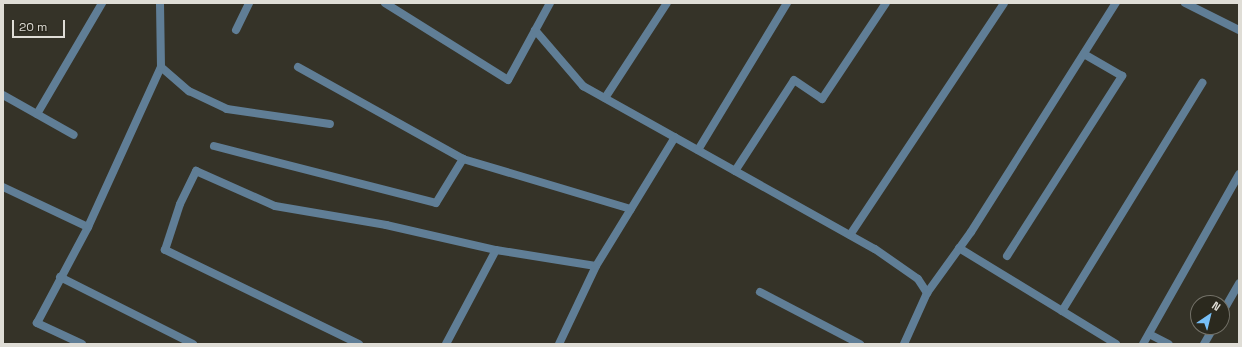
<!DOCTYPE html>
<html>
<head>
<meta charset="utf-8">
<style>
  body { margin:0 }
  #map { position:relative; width:1242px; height:347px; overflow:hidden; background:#353328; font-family:"Space Grotesk",sans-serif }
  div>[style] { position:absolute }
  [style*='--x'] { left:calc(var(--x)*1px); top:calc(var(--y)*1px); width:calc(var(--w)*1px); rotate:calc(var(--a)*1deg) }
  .street>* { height:8px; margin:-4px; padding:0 4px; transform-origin:4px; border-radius:4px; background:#607e96 }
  span { translate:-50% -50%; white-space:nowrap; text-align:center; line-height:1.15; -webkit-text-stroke:3px #2b291e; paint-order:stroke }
  .frame { position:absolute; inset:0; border:4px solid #dfddd6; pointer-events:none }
  .north { position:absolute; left:1190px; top:295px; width:40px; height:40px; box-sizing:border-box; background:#2b291e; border:1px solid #737168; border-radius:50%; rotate:35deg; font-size:11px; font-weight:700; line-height:16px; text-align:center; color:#dfddd6 }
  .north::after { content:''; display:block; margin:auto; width:14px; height:18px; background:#77bff7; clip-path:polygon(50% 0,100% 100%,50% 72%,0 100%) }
  .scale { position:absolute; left:12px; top:20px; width:53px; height:18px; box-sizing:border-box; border:2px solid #dfddd6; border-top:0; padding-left:5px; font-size:12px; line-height:14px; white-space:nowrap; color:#dfddd6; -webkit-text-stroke:3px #2b291e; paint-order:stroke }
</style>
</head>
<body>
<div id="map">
  <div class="street">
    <div style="--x:385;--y:3;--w:145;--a:32"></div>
    <div style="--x:508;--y:80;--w:88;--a:-61.4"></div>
    <div style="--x:1185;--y:3;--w:60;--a:26.6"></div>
    <div style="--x:236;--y:30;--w:30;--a:-64"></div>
    <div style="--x:535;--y:30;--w:74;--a:49.4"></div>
    <div style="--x:583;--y:86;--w:334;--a:29.2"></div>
    <div style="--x:875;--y:249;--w:52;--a:34.9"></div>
    <div style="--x:918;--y:279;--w:17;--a:57"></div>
    <div style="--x:161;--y:67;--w:37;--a:41"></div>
    <div style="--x:189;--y:91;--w:42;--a:25.3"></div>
    <div style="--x:227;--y:109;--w:104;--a:8.3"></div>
    <div style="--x:298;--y:67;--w:189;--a:29.1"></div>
    <div style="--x:3;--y:95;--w:81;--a:29.4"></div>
    <div style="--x:605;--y:98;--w:113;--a:-56.9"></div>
    <div style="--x:37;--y:114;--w:129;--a:-59.6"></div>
    <div style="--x:214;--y:146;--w:229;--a:14.4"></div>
    <div style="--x:436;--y:203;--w:52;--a:-58.5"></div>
    <div style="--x:463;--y:159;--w:175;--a:16.6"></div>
    <div style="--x:698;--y:150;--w:172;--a:-58.8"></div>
    <div style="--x:735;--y:171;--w:108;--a:-57"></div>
    <div style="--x:794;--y:80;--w:34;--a:34"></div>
    <div style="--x:822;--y:99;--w:115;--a:-56.3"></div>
    <div style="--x:3;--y:187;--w:94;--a:25.2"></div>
    <div style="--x:850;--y:235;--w:278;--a:-56.4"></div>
    <div style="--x:959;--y:248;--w:184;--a:31.4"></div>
    <div style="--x:1007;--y:256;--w:214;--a:-57.4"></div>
    <div style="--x:1122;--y:76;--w:44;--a:-149.9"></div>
    <div style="--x:60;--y:277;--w:149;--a:26.7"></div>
    <div style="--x:760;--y:292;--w:113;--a:27.5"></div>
    <div style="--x:1062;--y:311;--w:268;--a:-58.4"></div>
    <div style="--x:1222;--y:313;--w:34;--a:-60"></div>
    <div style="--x:1149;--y:334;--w:22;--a:27"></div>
    <div style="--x:82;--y:344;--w:50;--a:-155"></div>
    <div style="--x:37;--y:323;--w:109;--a:-62"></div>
    <div style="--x:88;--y:227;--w:176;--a:-65.5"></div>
    <div style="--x:161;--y:67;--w:64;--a:-90.9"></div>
    <div style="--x:359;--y:344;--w:216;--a:-154.1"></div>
    <div style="--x:165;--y:250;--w:48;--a:-71.9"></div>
    <div style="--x:180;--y:204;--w:37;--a:-64"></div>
    <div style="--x:196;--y:171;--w:86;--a:23.9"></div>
    <div style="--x:275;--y:206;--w:113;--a:9.7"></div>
    <div style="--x:386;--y:225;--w:113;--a:12.8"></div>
    <div style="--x:496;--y:250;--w:101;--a:9.1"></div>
    <div style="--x:446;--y:344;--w:106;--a:-62"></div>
    <div style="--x:559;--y:344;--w:86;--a:-64.6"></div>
    <div style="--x:596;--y:266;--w:151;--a:-58.5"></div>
    <div style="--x:904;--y:344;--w:56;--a:-65.7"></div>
    <div style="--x:927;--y:293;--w:75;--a:-54.2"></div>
    <div style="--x:971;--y:232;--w:271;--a:-57.7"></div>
    <div style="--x:1143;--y:344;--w:195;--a:-60.5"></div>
    <div style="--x:1204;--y:344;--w:20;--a:-60"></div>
  </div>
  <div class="frame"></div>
  <div class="north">N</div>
  <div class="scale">20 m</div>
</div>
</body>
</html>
